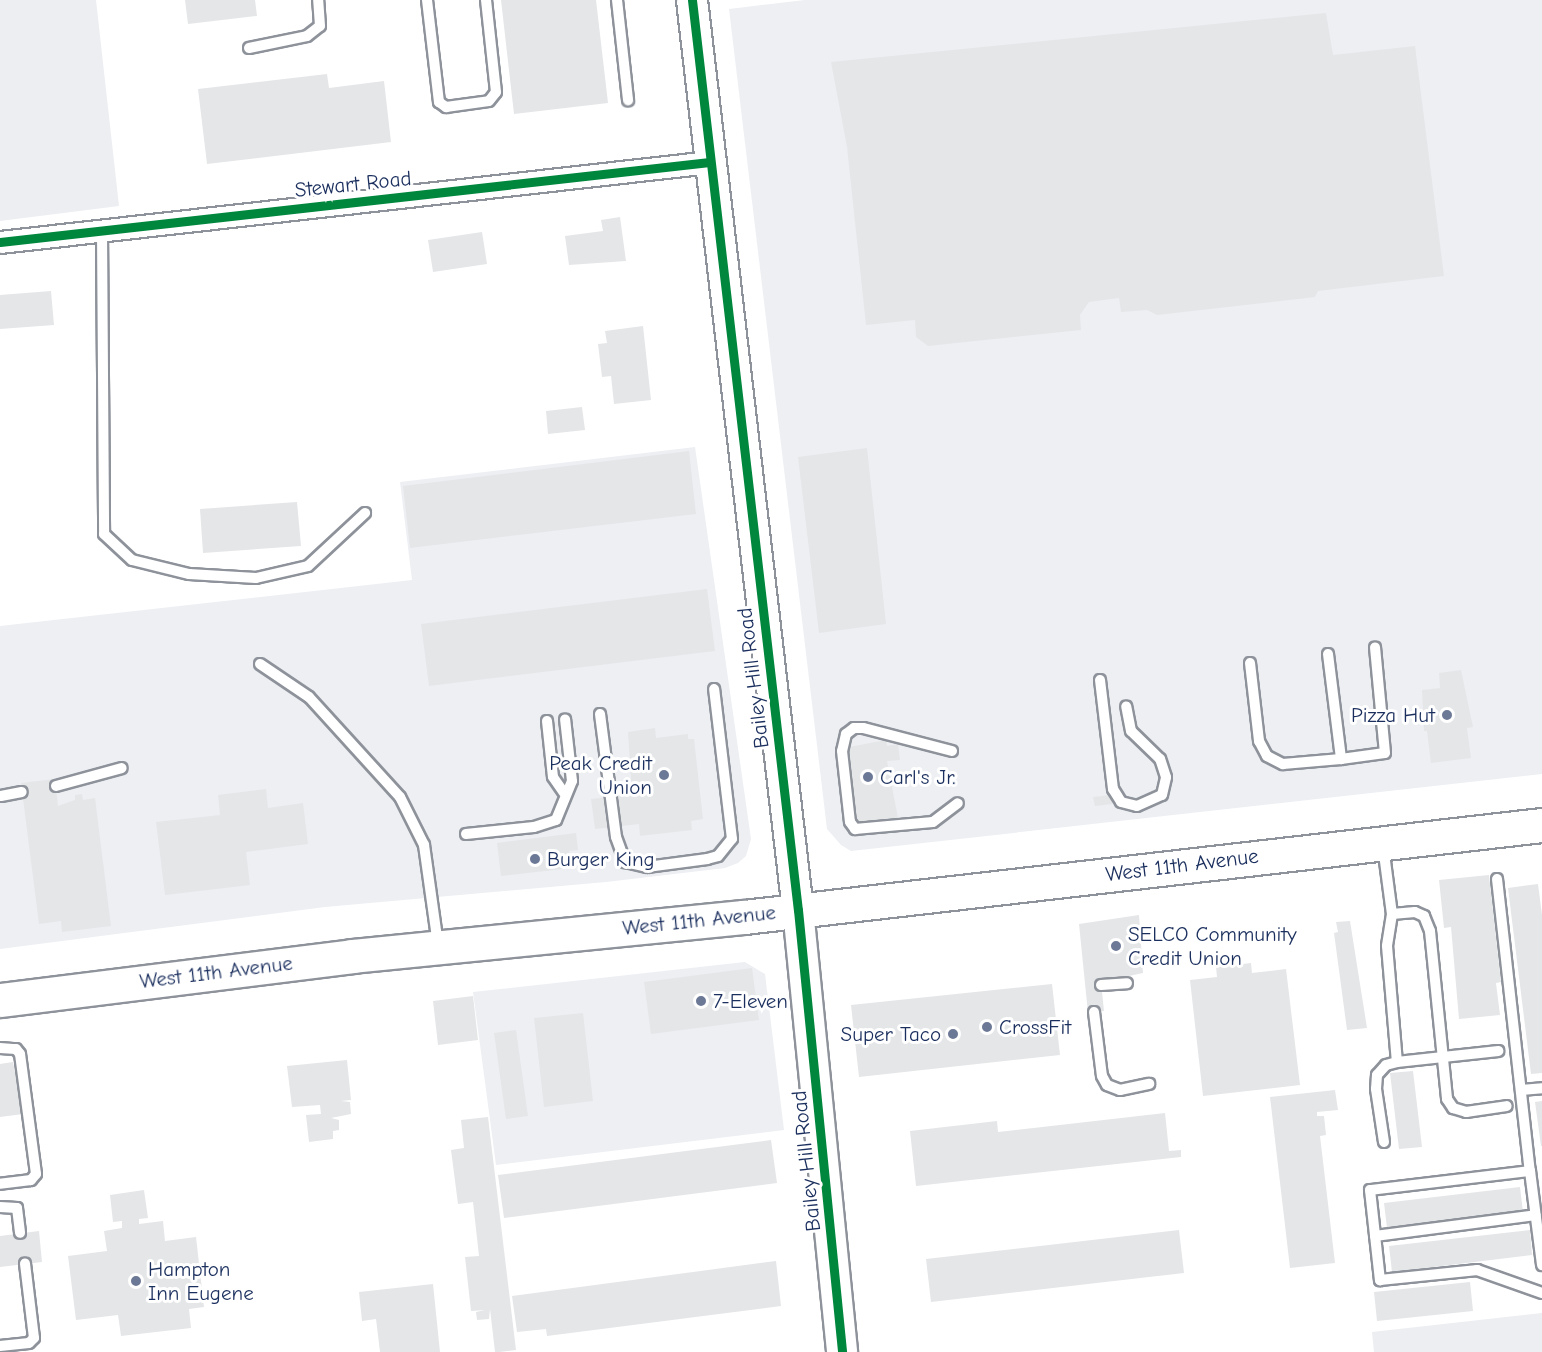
<!DOCTYPE html>
<html>
<head>
<meta charset="utf-8">
<style>
  body { margin:0 }
  #map { position:relative; width:1542px; height:1352px; overflow:hidden; background:#fff; font-family:"Comic Neue",sans-serif }
  div>[style] { position:absolute }
  [style*='--x'] { left:calc(var(--x)*1px); top:calc(var(--y)*1px); width:calc(var(--w)*1px); rotate:calc(var(--a)*1deg) }
  .built>* { inset:0; background:#edeff3 }
  .green>* { inset:0; background:#edeef2 }
  .building>* { inset:0; background:#e5e6e8 }
  .roads { filter:drop-shadow(2px 0 #8e929a) drop-shadow(-2px 0 #8e929a) drop-shadow(0 2px #8e929a) drop-shadow(0 -2px #8e929a) }
  .lane>* { height:10px; margin:-5px; padding:0 5px; transform-origin:5px; border-radius:5px; background:#fff }
  .street>* { height:21px; margin:-10.5px; padding:0 10.5px; transform-origin:10.5px; border-radius:10.5px; background:#fff }
  .secondary>* { height:30px; margin:-15px; padding:0 15px; transform-origin:15px; border-radius:15px; background:#fff }
  .primary>* { height:33px; margin:-16.5px; padding:0 16.5px; transform-origin:16.5px; border-radius:16.5px; background:#fff }
  .cycleway>* { height:9px; margin:-4.5px; padding:0 4.5px; transform-origin:4.5px; border-radius:4.5px; background:#00873e }
  .dots>* { width:16px; height:16px; translate:-50% -50%; box-sizing:border-box; border:3px solid #fff; border-radius:50% }
  span { translate:-50% -50%; white-space:nowrap; text-align:center; line-height:1.15; -webkit-text-stroke:6px #fff; paint-order:stroke }
  .street-label { font-size:21px; color:#1b2f5e }
  .poi-label { font-size:21px; color:#1b2f5e }
  .right { translate:-100% -50%; text-align:right }
  .left { translate:0 -50%; text-align:left }
</style>
</head>
<body>
<div id="map">
  <div class="built">
    <div style="clip-path:polygon(805px 0,1542px 0,1542px 774px,851px 851px,841px 845px,827px 829px,729px 9px)"></div>
    <div style="clip-path:polygon(695px 447px,751px 839px,746px 856px,738px 863px,725px 868px,606px 882px,325px 907px,0 949px,0 626px,412px 580px,400px 482px)"></div>
    <div style="clip-path:polygon(745px 962px,765px 974px,784px 1130px,496px 1165px,473px 992px)"></div>
  </div>
  <div class="green">
    <div style="clip-path:polygon(0 0,96px 0,119px 206px,0 221px)"></div>
    <div style="clip-path:polygon(1542px 1313px,1542px 1352px,1374px 1352px,1372px 1332px)"></div>
  </div>
  <div class="building">
    <div style="clip-path:polygon(185px 0,255px 0,257px 16px,188px 24px)"></div>
    <div style="clip-path:polygon(501px 0,596px 0,608px 103px,514px 114px)"></div>
    <div style="clip-path:polygon(1326px 13px,1333px 55px,1415px 46px,1444px 276px,1318px 291px,1315px 297px,1157px 315px,1147px 310px,1121px 312px,1119px 298px,1089px 302px,1080px 315px,1081px 330px,928px 346px,916px 337px,915px 320px,866px 325px,847px 147px,831px 62px)"></div>
    <div style="clip-path:polygon(327px 74px,329px 88px,384px 81px,391px 142px,207px 164px,198px 89px)"></div>
    <div style="clip-path:polygon(620px 217px,626px 261px,569px 265px,565px 236px,603px 231px,601px 220px)"></div>
    <div style="clip-path:polygon(482px 232px,487px 264px,433px 272px,428px 240px)"></div>
    <div style="clip-path:polygon(51px 291px,54px 325px,0 329px,0 295px)"></div>
    <div style="clip-path:polygon(643px 326px,651px 400px,614px 404px,611px 376px,602px 377px,598px 344px,607px 343px,605px 331px)"></div>
    <div style="clip-path:polygon(582px 407px,585px 430px,548px 434px,546px 411px)"></div>
    <div style="clip-path:polygon(867px 448px,886px 624px,819px 633px,798px 457px)"></div>
    <div style="clip-path:polygon(689px 451px,696px 514px,410px 548px,403px 486px)"></div>
    <div style="clip-path:polygon(297px 502px,301px 546px,203px 553px,200px 509px)"></div>
    <div style="clip-path:polygon(707px 589px,715px 651px,429px 686px,421px 624px)"></div>
    <div style="clip-path:polygon(1461px 670px,1473px 727px,1467px 728px,1471px 758px,1431px 763px,1427px 731px,1424px 731px,1422px 690px,1440px 688px,1439px 673px)"></div>
    <div style="clip-path:polygon(655px 728px,656px 738px,688px 734px,688px 739px,694px 739px,703px 819px,691px 821px,692px 830px,640px 836px,639px 824px,595px 829px,591px 799px,632px 794px,628px 732px)"></div>
    <div style="clip-path:polygon(886px 740px,887px 746px,898px 744px,900px 760px,887px 761px,898px 818px,860px 823px,854px 811px,844px 748px)"></div>
    <div style="clip-path:polygon(55px 779px,58px 806px,75px 800px,75px 795px,82px 794px,83px 800px,95px 798px,111px 926px,62px 932px,61px 921px,39px 924px,21px 783px)"></div>
    <div style="clip-path:polygon(266px 789px,268px 808px,303px 803px,308px 844px,246px 852px,250px 885px,165px 895px,156px 822px,220px 815px,218px 795px)"></div>
    <div style="clip-path:polygon(1111px 795px,1112px 804px,1095px 806px,1093px 797px)"></div>
    <div style="clip-path:polygon(576px 833px,578px 850px,569px 851px,571px 868px,501px 876px,497px 843px)"></div>
    <div style="clip-path:polygon(1489px 875px,1501px 982px,1496px 983px,1500px 1015px,1459px 1019px,1451px 927px,1444px 928px,1439px 880px)"></div>
    <div style="clip-path:polygon(1538px 884px,1542px 915px,1542px 1073px,1531px 1074px,1508px 888px)"></div>
    <div style="clip-path:polygon(1139px 915px,1143px 973px,1101px 982px,1104px 1011px,1088px 1013px,1079px 924px)"></div>
    <div style="clip-path:polygon(1350px 921px,1367px 1028px,1347px 1030px,1334px 933px,1338px 932px,1336px 922px)"></div>
    <div style="clip-path:polygon(1251px 963px,1252px 973px,1286px 969px,1300px 1085px,1203px 1096px,1190px 980px,1217px 977px,1216px 967px)"></div>
    <div style="clip-path:polygon(752px 968px,759px 1020px,651px 1034px,644px 982px)"></div>
    <div style="clip-path:polygon(1052px 984px,1060px 1055px,859px 1077px,851px 1005px)"></div>
    <div style="clip-path:polygon(473px 996px,478px 1040px,438px 1045px,433px 1001px)"></div>
    <div style="clip-path:polygon(583px 1013px,593px 1101px,544px 1107px,534px 1018px)"></div>
    <div style="clip-path:polygon(516px 1030px,528px 1116px,506px 1119px,494px 1033px)"></div>
    <div style="clip-path:polygon(347px 1060px,351px 1100px,341px 1101px,350px 1102px,351px 1114px,331px 1118px,339px 1120px,339px 1130px,333px 1131px,333px 1139px,309px 1142px,306px 1115px,321px 1114px,320px 1105px,292px 1107px,287px 1066px)"></div>
    <div style="clip-path:polygon(13px 1062px,23px 1114px,0 1117px,0 1064px)"></div>
    <div style="clip-path:polygon(1413px 1071px,1422px 1147px,1399px 1149px,1390px 1073px)"></div>
    <div style="clip-path:polygon(1335px 1090px,1338px 1110px,1317px 1112px,1317px 1116px,1324px 1116px,1326px 1135px,1320px 1136px,1335px 1263px,1290px 1268px,1270px 1097px)"></div>
    <div style="clip-path:polygon(1542px 1101px,1542px 1146px,1541px 1146px,1535px 1102px)"></div>
    <div style="clip-path:polygon(1165px 1113px,1169px 1151px,1181px 1150px,1181px 1157px,916px 1186px,910px 1131px,997px 1121px,998px 1132px)"></div>
    <div style="clip-path:polygon(488px 1117px,516px 1350px,499px 1352px,495px 1352px,490px 1309px,489px 1319px,477px 1320px,476px 1312px,485px 1310px,471px 1311px,465px 1257px,479px 1256px,473px 1202px,458px 1204px,451px 1150px,464px 1148px,461px 1120px)"></div>
    <div style="clip-path:polygon(771px 1140px,777px 1183px,504px 1218px,498px 1175px)"></div>
    <div style="clip-path:polygon(1520px 1187px,1523px 1212px,1387px 1228px,1384px 1203px)"></div>
    <div style="clip-path:polygon(144px 1190px,148px 1218px,139px 1219px,139px 1224px,163px 1221px,165px 1241px,196px 1237px,204px 1307px,189px 1309px,191px 1328px,121px 1336px,118px 1315px,76px 1320px,68px 1256px,107px 1251px,104px 1231px,122px 1228px,122px 1221px,113px 1222px,110px 1195px)"></div>
    <div style="clip-path:polygon(1179px 1230px,1184px 1273px,931px 1302px,926px 1259px)"></div>
    <div style="clip-path:polygon(1530px 1230px,1532px 1255px,1392px 1272px,1389px 1246px)"></div>
    <div style="clip-path:polygon(39px 1231px,42px 1262px,0 1267px,0 1236px)"></div>
    <div style="clip-path:polygon(776px 1261px,781px 1306px,547px 1336px,546px 1329px,517px 1332px,512px 1296px)"></div>
    <div style="clip-path:polygon(1470px 1282px,1473px 1311px,1377px 1321px,1374px 1292px)"></div>
    <div style="clip-path:polygon(433px 1284px,440px 1352px,380px 1352px,376px 1319px,362px 1321px,359px 1292px)"></div>
  </div>
  <div class="roads">
    <div class="lane">
      <div style="--x:427;--y:0;--w:103;--a:83.3"></div>
      <div style="--x:439;--y:102;--w:9;--a:36"></div>
      <div style="--x:446;--y:107;--w:43;--a:-7.9"></div>
      <div style="--x:489;--y:101;--w:11;--a:-52"></div>
      <div style="--x:496;--y:92;--w:93;--a:-96.2"></div>
      <div style="--x:617;--y:0;--w:101;--a:83.7"></div>
      <div style="--x:249;--y:48;--w:59;--a:-11.7"></div>
      <div style="--x:307;--y:36;--w:16;--a:-38"></div>
      <div style="--x:320;--y:26;--w:26;--a:-94"></div>
      <div style="--x:102;--y:231;--w:303;--a:89.6"></div>
      <div style="--x:104;--y:534;--w:38;--a:43"></div>
      <div style="--x:132;--y:560;--w:59;--a:13.8"></div>
      <div style="--x:189;--y:574;--w:67;--a:3.4"></div>
      <div style="--x:256;--y:578;--w:53;--a:-13"></div>
      <div style="--x:308;--y:566;--w:78;--a:-42.9"></div>
      <div style="--x:1328;--y:654;--w:106;--a:82.9"></div>
      <div style="--x:1341;--y:759;--w:44;--a:-7.8"></div>
      <div style="--x:1385;--y:753;--w:106;--a:-95.4"></div>
      <div style="--x:1250;--y:663;--w:79;--a:83.4"></div>
      <div style="--x:1259;--y:741;--w:17;--a:62"></div>
      <div style="--x:1267;--y:756;--w:18;--a:27"></div>
      <div style="--x:1283;--y:764;--w:58;--a:-4.9"></div>
      <div style="--x:260;--y:664;--w:59;--a:34"></div>
      <div style="--x:309;--y:697;--w:135;--a:47.7"></div>
      <div style="--x:400;--y:797;--w:54;--a:63.4"></div>
      <div style="--x:424;--y:845;--w:100;--a:82"></div>
      <div style="--x:1100;--y:680;--w:110;--a:83.2"></div>
      <div style="--x:1113;--y:789;--w:15;--a:58"></div>
      <div style="--x:1121;--y:802;--w:16;--a:14"></div>
      <div style="--x:1137;--y:806;--w:27;--a:-24"></div>
      <div style="--x:1162;--y:795;--w:18;--a:-77"></div>
      <div style="--x:1166;--y:777;--w:19;--a:-108"></div>
      <div style="--x:1160;--y:759;--w:40;--a:-136"></div>
      <div style="--x:1131;--y:731;--w:25;--a:-101"></div>
      <div style="--x:600;--y:714;--w:124;--a:82.6"></div>
      <div style="--x:616;--y:837;--w:27;--a:70"></div>
      <div style="--x:625;--y:862;--w:23;--a:13"></div>
      <div style="--x:647;--y:867;--w:61;--a:-7.6"></div>
      <div style="--x:707;--y:859;--w:11;--a:-15"></div>
      <div style="--x:718;--y:856;--w:22;--a:-51"></div>
      <div style="--x:732;--y:839;--w:151;--a:-96.8"></div>
      <div style="--x:547;--y:721;--w:56;--a:83.9"></div>
      <div style="--x:553;--y:777;--w:19;--a:55"></div>
      <div style="--x:952;--y:751;--w:92;--a:-165.5"></div>
      <div style="--x:863;--y:728;--w:9;--a:180"></div>
      <div style="--x:854;--y:728;--w:10;--a:143"></div>
      <div style="--x:846;--y:734;--w:17;--a:103"></div>
      <div style="--x:842;--y:751;--w:71;--a:83.6"></div>
      <div style="--x:850;--y:822;--w:9;--a:54"></div>
      <div style="--x:855;--y:829;--w:78;--a:-5.1"></div>
      <div style="--x:933;--y:822;--w:31;--a:-37"></div>
      <div style="--x:56;--y:786;--w:68;--a:-15.3"></div>
      <div style="--x:1;--y:796;--w:21;--a:-11"></div>
      <div style="--x:466;--y:834;--w:68;--a:-5.9"></div>
      <div style="--x:534;--y:827;--w:23;--a:-18"></div>
      <div style="--x:556;--y:820;--w:42;--a:-67.7"></div>
      <div style="--x:572;--y:781;--w:62;--a:-96.4"></div>
      <div style="--x:1383;--y:846;--w:69;--a:82.5"></div>
      <div style="--x:1392;--y:914;--w:23;--a:-5"></div>
      <div style="--x:1415;--y:912;--w:10;--a:24"></div>
      <div style="--x:1424;--y:916;--w:16;--a:68"></div>
      <div style="--x:1430;--y:931;--w:169;--a:84.2"></div>
      <div style="--x:1447;--y:1099;--w:11;--a:56"></div>
      <div style="--x:1453;--y:1108;--w:14;--a:17"></div>
      <div style="--x:1466;--y:1112;--w:41;--a:-8.3"></div>
      <div style="--x:1497;--y:879;--w:294;--a:83.6"></div>
      <div style="--x:1530;--y:1171;--w:161;--a:173.2"></div>
      <div style="--x:1370;--y:1190;--w:91;--a:83.7"></div>
      <div style="--x:1380;--y:1280;--w:98;--a:-5.9"></div>
      <div style="--x:1477;--y:1270;--w:69;--a:19.5"></div>
      <div style="--x:1392;--y:914;--w:32;--a:99"></div>
      <div style="--x:1387;--y:946;--w:116;--a:85.1"></div>
      <div style="--x:1397;--y:1062;--w:102;--a:-6.2"></div>
      <div style="--x:1101;--y:985;--w:26;--a:-4"></div>
      <div style="--x:1094;--y:1012;--w:64;--a:82.9"></div>
      <div style="--x:1102;--y:1076;--w:10;--a:61"></div>
      <div style="--x:1107;--y:1085;--w:14;--a:21"></div>
      <div style="--x:1120;--y:1090;--w:30;--a:-12"></div>
      <div style="--x:0;--y:1048;--w:16;--a:4"></div>
      <div style="--x:16;--y:1049;--w:6;--a:51"></div>
      <div style="--x:20;--y:1054;--w:121;--a:82.4"></div>
      <div style="--x:36;--y:1174;--w:8;--a:130"></div>
      <div style="--x:31;--y:1180;--w:31;--a:173"></div>
      <div style="--x:1521;--y:1090;--w:21;--a:-5"></div>
      <div style="--x:1384;--y:1142;--w:54;--a:-98.6"></div>
      <div style="--x:1376;--y:1089;--w:14;--a:-86"></div>
      <div style="--x:1377;--y:1075;--w:13;--a:-48"></div>
      <div style="--x:1386;--y:1065;--w:11;--a:-15"></div>
      <div style="--x:1530;--y:1171;--w:95;--a:82.7"></div>
      <div style="--x:0;--y:1207;--w:17;--a:3"></div>
      <div style="--x:17;--y:1208;--w:25;--a:83"></div>
      <div style="--x:1375;--y:1236;--w:162;--a:-7.4"></div>
      <div style="--x:0;--y:1346;--w:29;--a:-6"></div>
      <div style="--x:29;--y:1343;--w:7;--a:-45"></div>
      <div style="--x:34;--y:1338;--w:75;--a:-96.9"></div>
    </div>
    <div class="street">
      <div style="--x:0;--y:242;--w:714;--a:-6.43"></div>
    </div>
    <div class="secondary">
      <div style="--x:692;--y:0;--w:916;--a:83.36"></div>
      <div style="--x:798;--y:910;--w:444;--a:84.3"></div>
    </div>
    <div class="primary">
      <div style="--x:0;--y:1000;--w:355;--a:-7.1"></div>
      <div style="--x:352;--y:956;--w:394;--a:-5.7"></div>
      <div style="--x:744;--y:917;--w:803;--a:-6.58"></div>
    </div>
  </div>
  <div class="cycleway">
    <div style="--x:692;--y:0;--w:916;--a:83.36"></div>
    <div style="--x:798;--y:910;--w:444;--a:84.3"></div>
    <div style="--x:0;--y:242;--w:714;--a:-6.43"></div>
  </div>
  <div class="dots">
    <div style="left:1447px;top:715px;background:#6b7896"></div>
    <div style="left:664px;top:775px;background:#6b7896"></div>
    <div style="left:868px;top:777px;background:#6b7896"></div>
    <div style="left:535px;top:859px;background:#6b7896"></div>
    <div style="left:1116px;top:946px;background:#6b7896"></div>
    <div style="left:701px;top:1001px;background:#6b7896"></div>
    <div style="left:987px;top:1027px;background:#6b7896"></div>
    <div style="left:953px;top:1034px;background:#6b7896"></div>
    <div style="left:136px;top:1281px;background:#6b7896"></div>
  </div>
  <div class="street-label">
    <span style="left:353px;top:184px;rotate:-6deg">Stewart Road</span>
    <span style="left:753px;top:678px;rotate:-97deg">Bailey Hill Road</span>
    <span style="left:1182px;top:865px;rotate:-7deg">West 11th Avenue</span>
    <span style="left:699px;top:920px;rotate:-6deg">West 11th Avenue</span>
    <span style="left:216px;top:972px;rotate:-7deg">West 11th Avenue</span>
    <span style="left:806px;top:1161px;rotate:-96deg">Bailey Hill Road</span>
  </div>
  <div class="poi-label">
    <span class="right" style="left:1435px;top:715px">Pizza Hut</span>
    <span class="right" style="left:652px;top:775px">Peak Credit<br>Union</span>
    <span class="left" style="left:880px;top:777px">Carl's Jr.</span>
    <span class="left" style="left:547px;top:859px">Burger King</span>
    <span class="left" style="left:1128px;top:946px">SELCO Community<br>Credit Union</span>
    <span class="left" style="left:713px;top:1001px">7-Eleven</span>
    <span class="left" style="left:999px;top:1027px">CrossFit</span>
    <span class="right" style="left:941px;top:1034px">Super Taco</span>
    <span class="left" style="left:148px;top:1281px">Hampton<br>Inn Eugene</span>
  </div>
</div>
</body>
</html>
